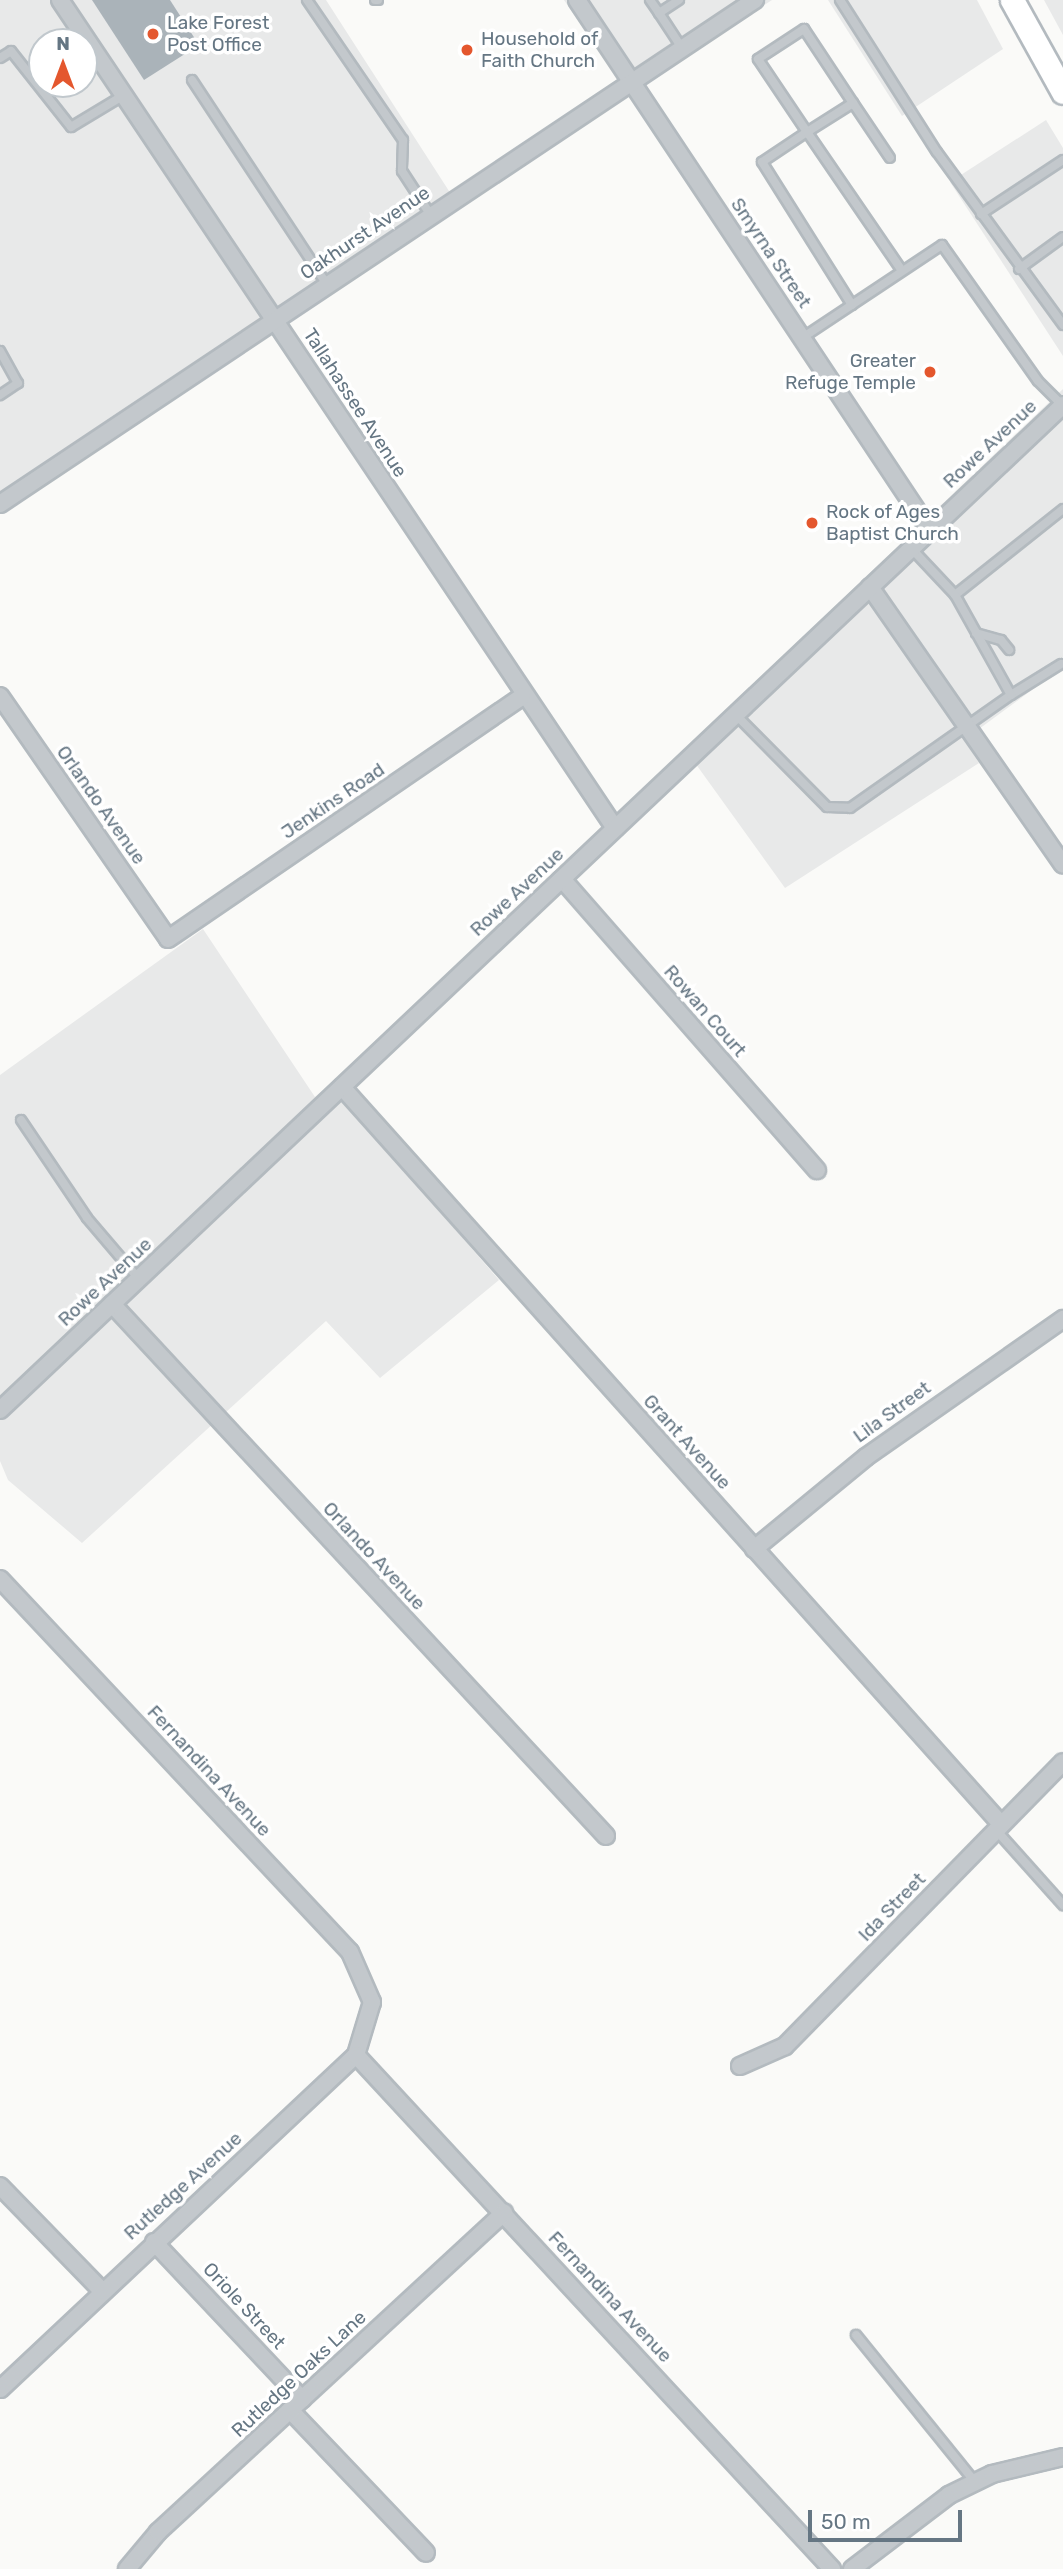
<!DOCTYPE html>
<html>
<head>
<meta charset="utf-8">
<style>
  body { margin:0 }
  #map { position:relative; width:1063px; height:2569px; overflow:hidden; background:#fafaf8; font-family:Rubik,sans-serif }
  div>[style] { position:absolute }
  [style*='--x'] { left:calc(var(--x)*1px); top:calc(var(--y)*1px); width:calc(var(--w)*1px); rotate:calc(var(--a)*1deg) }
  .built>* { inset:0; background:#e8e9e9 }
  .building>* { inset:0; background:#aab3b9 }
  .roads { filter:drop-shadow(2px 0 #b3babf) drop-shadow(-2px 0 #b3babf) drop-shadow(0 2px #b3babf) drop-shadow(0 -2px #b3babf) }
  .lane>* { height:8px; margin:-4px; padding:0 4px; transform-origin:4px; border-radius:4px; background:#c3c8cc }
  .street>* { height:16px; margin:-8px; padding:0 8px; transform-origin:8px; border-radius:8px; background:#c3c8cc }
  .secondary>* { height:23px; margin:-11.5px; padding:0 11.5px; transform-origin:11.5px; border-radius:11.5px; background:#fff }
  .dots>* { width:19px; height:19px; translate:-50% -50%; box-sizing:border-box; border:4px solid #fff; border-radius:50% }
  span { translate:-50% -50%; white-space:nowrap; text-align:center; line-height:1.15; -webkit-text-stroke:7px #fff; paint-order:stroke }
  .poi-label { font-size:19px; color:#657683 }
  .left { translate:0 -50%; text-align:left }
  .right { translate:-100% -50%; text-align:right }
  .street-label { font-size:19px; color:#657683 }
  .north { position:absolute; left:28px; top:28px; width:70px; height:70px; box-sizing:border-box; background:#fff; border:2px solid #c1c8cd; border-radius:50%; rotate:0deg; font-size:19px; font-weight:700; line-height:28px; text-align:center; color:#657683 }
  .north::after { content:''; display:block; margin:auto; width:24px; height:32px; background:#e4572e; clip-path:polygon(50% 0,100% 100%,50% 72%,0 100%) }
  .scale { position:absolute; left:808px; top:2510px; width:154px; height:32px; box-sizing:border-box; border:4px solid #657683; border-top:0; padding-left:9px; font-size:21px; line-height:24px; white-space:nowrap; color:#657683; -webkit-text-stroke:5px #fff; paint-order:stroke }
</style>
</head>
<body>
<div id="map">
  <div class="built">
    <div style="clip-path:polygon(evenodd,0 0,326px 0,458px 205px,0 513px,0 0,42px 42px,84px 42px,84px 84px,42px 84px,42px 42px)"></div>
    <div style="clip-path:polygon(564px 0,772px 0,628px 93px)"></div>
    <div style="clip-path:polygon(828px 0,977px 0,1003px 49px,902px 116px)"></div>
    <div style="clip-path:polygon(1044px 0,1063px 0,1063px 35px)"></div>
    <div style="clip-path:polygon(1046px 120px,1063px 148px,1063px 356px,950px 182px)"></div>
    <div style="clip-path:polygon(1063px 389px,1063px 667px,964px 740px,979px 763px,785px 888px,685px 749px)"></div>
    <div style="clip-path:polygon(203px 929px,315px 1097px,330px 1085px,499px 1280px,380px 1378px,326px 1321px,82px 1543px,8px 1480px,0 1461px,0 1075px)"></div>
  </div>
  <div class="building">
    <div style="clip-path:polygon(92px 0,170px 0,199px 45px,144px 80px)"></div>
  </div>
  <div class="roads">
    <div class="lane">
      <div style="--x:307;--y:0;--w:170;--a:55.6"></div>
      <div style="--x:403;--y:140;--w:31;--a:92"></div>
      <div style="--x:402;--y:171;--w:51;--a:56.9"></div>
      <div style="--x:375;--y:0;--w:3;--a:0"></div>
      <div style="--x:650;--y:0;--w:16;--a:55"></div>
      <div style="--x:679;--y:0;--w:24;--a:147"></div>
      <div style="--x:659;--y:13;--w:42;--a:56.7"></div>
      <div style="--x:840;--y:0;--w:180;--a:57.5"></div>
      <div style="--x:937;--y:152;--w:214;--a:53.9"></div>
      <div style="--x:0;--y:58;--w:13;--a:-32"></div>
      <div style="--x:11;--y:51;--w:97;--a:51.7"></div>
      <div style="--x:71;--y:127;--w:62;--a:-31.1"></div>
      <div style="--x:192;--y:80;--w:245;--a:56.6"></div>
      <div style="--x:853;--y:103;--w:54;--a:147.8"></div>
      <div style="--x:807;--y:132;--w:88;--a:-123.9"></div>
      <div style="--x:758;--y:59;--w:55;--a:-33.1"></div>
      <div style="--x:804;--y:29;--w:89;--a:56.5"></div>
      <div style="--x:853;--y:103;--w:66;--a:56.1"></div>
      <div style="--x:981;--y:214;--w:98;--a:-33.4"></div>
      <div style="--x:1019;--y:269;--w:54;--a:-36"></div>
      <div style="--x:852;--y:305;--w:169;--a:-122.2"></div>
      <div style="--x:762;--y:162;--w:54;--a:-33.7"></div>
      <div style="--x:807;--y:132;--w:168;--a:55.6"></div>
      <div style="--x:802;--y:338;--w:168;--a:-33.6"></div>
      <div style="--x:942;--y:245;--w:166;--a:54.8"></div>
      <div style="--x:1038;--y:381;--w:34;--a:45"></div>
      <div style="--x:0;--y:351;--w:37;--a:61"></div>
      <div style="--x:18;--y:383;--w:22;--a:146"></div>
      <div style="--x:910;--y:547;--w:66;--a:46.8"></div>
      <div style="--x:955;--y:595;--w:138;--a:-38.5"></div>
      <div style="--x:976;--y:633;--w:26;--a:16"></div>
      <div style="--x:1001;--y:640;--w:13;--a:51"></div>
      <div style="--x:1011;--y:695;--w:59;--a:-31.8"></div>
      <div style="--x:735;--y:714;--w:131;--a:45.3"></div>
      <div style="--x:827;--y:807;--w:23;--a:2"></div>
      <div style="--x:850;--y:808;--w:197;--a:-35.1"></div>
      <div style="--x:1011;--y:695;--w:115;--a:-119.2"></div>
      <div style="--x:21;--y:1120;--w:118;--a:56"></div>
      <div style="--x:87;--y:1218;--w:80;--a:49.6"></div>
      <div style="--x:996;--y:1830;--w:101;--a:48.2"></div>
      <div style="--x:856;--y:2335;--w:189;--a:51"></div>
    </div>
    <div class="street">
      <div style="--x:60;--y:0;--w:997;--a:56.17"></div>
      <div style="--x:577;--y:0;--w:635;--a:56.36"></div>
      <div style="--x:0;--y:504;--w:908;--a:-33.73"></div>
      <div style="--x:870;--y:587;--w:338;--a:55.2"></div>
      <div style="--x:0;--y:696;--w:295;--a:55.3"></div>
      <div style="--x:168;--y:939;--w:429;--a:-34.4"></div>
      <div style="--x:562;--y:879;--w:387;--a:48.8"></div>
      <div style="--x:342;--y:1087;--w:989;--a:48.2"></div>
      <div style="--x:112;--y:1304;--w:726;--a:47.12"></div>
      <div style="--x:0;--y:1410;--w:1463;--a:-43.39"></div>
      <div style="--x:754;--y:1549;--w:145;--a:-39.4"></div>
      <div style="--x:866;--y:1457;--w:241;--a:-35"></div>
      <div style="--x:0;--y:1579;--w:511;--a:46.82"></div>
      <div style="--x:350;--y:1952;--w:55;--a:66.3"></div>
      <div style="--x:372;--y:2002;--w:55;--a:106.8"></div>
      <div style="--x:356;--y:2055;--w:488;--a:136.8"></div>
      <div style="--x:356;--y:2055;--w:701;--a:47.2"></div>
      <div style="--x:740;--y:2066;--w:49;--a:-24"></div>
      <div style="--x:785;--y:2046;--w:397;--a:-45.6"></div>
      <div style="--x:0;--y:2186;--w:146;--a:45.8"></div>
      <div style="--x:154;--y:2242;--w:216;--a:46.7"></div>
      <div style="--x:290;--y:2410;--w:197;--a:46.4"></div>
      <div style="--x:127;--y:2569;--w:48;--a:-50"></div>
      <div style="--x:158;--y:2532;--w:471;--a:-42.7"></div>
      <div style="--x:852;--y:2569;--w:122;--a:-37.3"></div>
      <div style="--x:949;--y:2495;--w:48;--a:-26"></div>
      <div style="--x:992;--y:2474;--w:73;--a:-13.5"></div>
    </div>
    <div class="secondary">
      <div style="--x:1012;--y:0;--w:105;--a:61"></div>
    </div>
  </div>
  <div class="dots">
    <div style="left:153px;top:34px;background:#e4572e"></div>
    <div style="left:467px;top:50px;background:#e4572e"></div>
    <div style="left:930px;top:372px;background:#e4572e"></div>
    <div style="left:812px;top:523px;background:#e4572e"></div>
  </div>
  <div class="poi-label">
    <span class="left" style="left:167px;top:34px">Lake Forest<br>Post Office</span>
    <span class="left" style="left:481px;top:50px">Household of<br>Faith Church</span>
    <span class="right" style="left:916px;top:372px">Greater<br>Refuge Temple</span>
    <span class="left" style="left:826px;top:523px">Rock of Ages<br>Baptist Church</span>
  </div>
  <div class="street-label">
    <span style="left:365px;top:233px;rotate:-34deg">Oakhurst Avenue</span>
    <span style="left:771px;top:253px;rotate:56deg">Smyrna Street</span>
    <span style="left:355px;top:403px;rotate:57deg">Tallahassee Avenue</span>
    <span style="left:990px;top:444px;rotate:-43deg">Rowe Avenue</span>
    <span style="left:333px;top:801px;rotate:-34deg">Jenkins Road</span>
    <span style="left:101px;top:805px;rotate:55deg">Orlando Avenue</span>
    <span style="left:517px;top:892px;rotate:-43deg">Rowe Avenue</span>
    <span style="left:705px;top:1011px;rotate:49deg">Rowan Court</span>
    <span style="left:105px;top:1282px;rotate:-43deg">Rowe Avenue</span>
    <span style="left:892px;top:1412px;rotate:-36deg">Lila Street</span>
    <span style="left:687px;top:1442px;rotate:48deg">Grant Avenue</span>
    <span style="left:374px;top:1556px;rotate:47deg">Orlando Avenue</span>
    <span style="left:209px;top:1771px;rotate:47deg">Fernandina Avenue</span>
    <span style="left:892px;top:1907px;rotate:-46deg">Ida Street</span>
    <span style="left:183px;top:2186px;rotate:-42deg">Rutledge Avenue</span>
    <span style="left:610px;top:2297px;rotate:47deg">Fernandina Avenue</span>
    <span style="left:244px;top:2306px;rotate:47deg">Oriole Street</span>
    <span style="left:299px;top:2374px;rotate:-43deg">Rutledge Oaks Lane</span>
  </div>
  <div class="north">N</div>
  <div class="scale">50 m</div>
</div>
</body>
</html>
